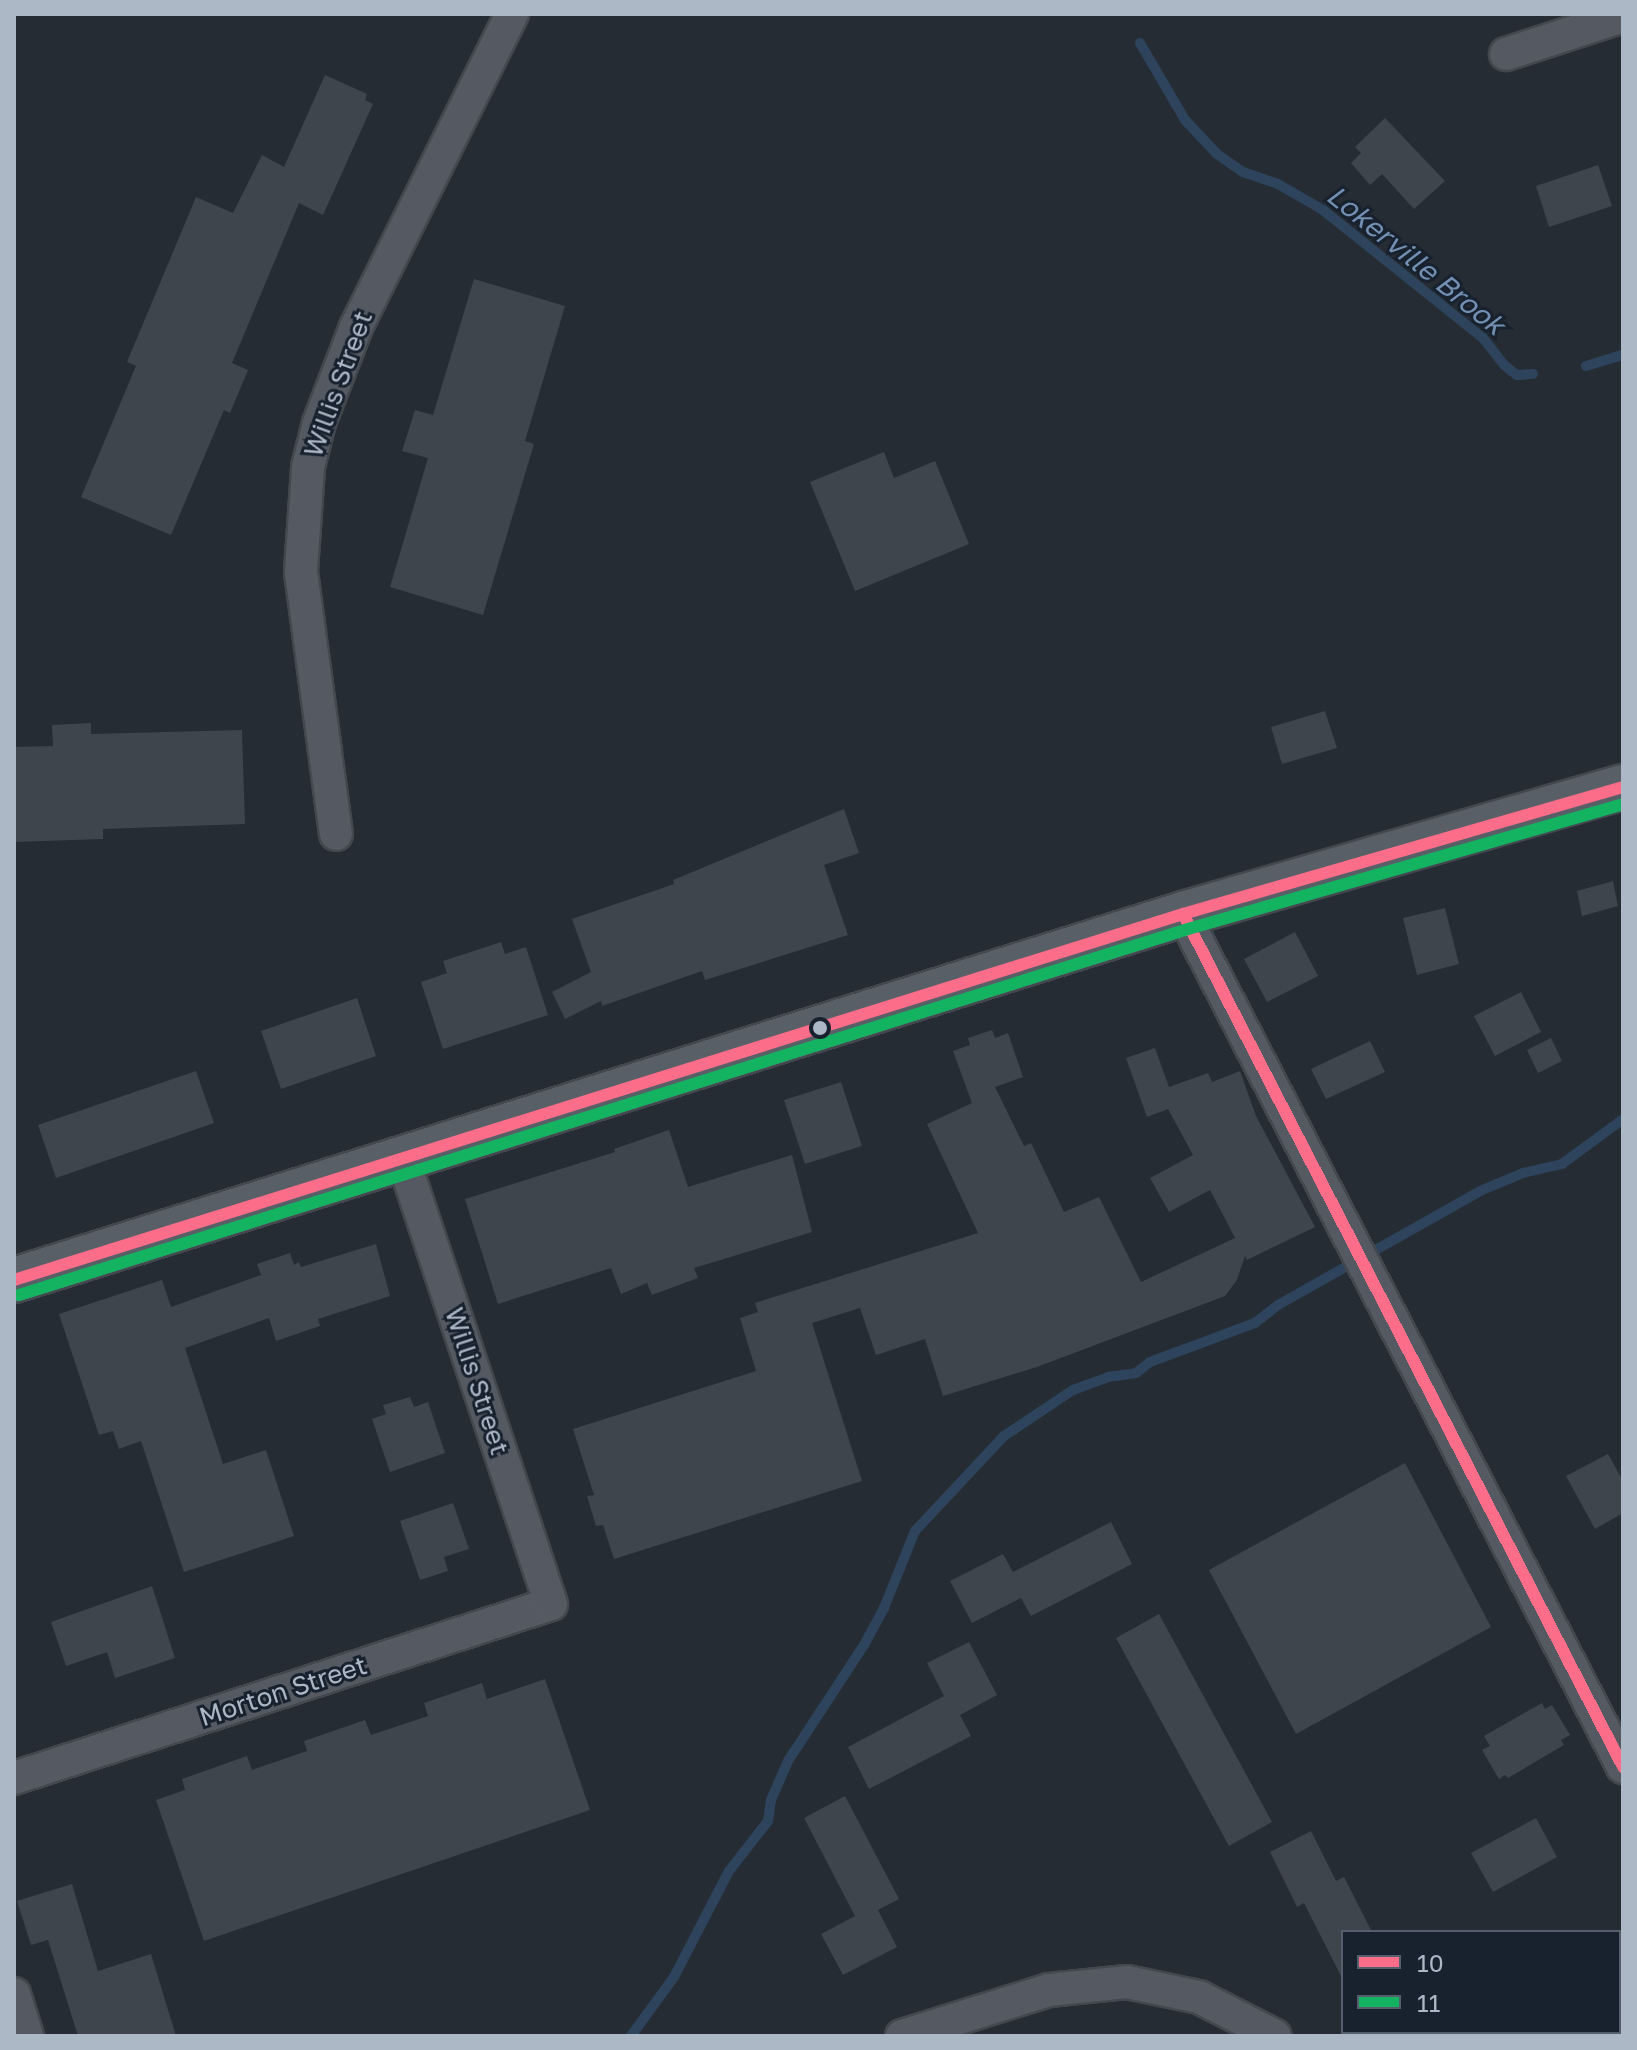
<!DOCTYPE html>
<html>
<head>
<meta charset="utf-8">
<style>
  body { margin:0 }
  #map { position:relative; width:1637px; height:2050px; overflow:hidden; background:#252c34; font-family:"Golos Text",sans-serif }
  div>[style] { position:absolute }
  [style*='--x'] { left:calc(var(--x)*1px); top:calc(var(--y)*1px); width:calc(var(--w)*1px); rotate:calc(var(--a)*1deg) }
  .stream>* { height:10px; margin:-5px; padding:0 5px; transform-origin:5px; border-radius:5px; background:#2e445d }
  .building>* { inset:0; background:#3f454d }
  .roads { filter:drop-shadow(2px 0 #43484e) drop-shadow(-2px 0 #43484e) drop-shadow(0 2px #43484e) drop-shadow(0 -2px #43484e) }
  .minor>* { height:32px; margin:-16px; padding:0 16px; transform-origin:16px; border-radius:16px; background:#555a62 }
  .secondary>* { height:44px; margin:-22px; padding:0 22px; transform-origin:22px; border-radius:22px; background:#595f67 }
  .bus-1>* { height:12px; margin:-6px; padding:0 6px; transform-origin:6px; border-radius:6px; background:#fb6d88 }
  .bus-2>* { height:12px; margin:-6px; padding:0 6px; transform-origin:6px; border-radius:6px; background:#13b361 }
  .dots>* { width:22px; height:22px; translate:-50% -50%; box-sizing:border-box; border:4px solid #18222f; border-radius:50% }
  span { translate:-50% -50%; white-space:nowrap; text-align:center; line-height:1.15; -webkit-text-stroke:6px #18222f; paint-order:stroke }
  .street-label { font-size:26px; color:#adb8c7 }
  .water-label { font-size:28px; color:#738fb2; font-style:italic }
  .frame { position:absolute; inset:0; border:16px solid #adb8c7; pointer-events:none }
  .legend { position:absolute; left:1341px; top:1930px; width:280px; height:104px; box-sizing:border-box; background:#18222f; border:2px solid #545e6c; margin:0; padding:10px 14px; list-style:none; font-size:24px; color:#adb8c7 }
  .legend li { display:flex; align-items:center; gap:16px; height:40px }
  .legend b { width:40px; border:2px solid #545e6c }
</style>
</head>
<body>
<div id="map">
  <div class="stream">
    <div style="--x:1140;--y:43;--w:89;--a:59.7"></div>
    <div style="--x:1185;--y:120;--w:47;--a:46.7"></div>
    <div style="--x:1217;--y:154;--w:32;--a:35"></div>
    <div style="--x:1243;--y:172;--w:37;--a:19"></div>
    <div style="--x:1278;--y:184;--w:52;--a:30"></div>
    <div style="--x:1323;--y:210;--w:205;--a:38.7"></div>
    <div style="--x:1483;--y:338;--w:34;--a:52"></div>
    <div style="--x:1504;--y:365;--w:16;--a:38"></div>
    <div style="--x:1517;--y:375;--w:16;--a:-4"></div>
    <div style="--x:1586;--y:366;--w:39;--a:-17"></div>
    <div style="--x:631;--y:2036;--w:73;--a:-53.9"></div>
    <div style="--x:674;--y:1977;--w:119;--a:-62.6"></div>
    <div style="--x:729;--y:1871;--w:63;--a:-52"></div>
    <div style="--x:768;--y:1821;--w:21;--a:-82"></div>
    <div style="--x:771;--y:1800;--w:43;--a:-66.4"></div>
    <div style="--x:788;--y:1761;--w:139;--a:-56.8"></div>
    <div style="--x:864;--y:1645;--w:42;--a:-61.6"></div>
    <div style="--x:884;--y:1608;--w:83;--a:-68.1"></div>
    <div style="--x:915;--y:1531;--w:130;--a:-46.9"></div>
    <div style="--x:1004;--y:1436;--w:83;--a:-33.7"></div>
    <div style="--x:1073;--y:1390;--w:37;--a:-20"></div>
    <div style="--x:1108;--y:1377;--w:28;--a:-8"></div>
    <div style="--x:1136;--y:1373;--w:18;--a:-38"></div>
    <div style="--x:1150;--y:1362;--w:112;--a:-20.4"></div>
    <div style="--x:1255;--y:1323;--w:29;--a:-38"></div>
    <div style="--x:1278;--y:1305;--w:232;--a:-29.4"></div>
    <div style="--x:1480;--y:1191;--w:47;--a:-22.7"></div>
    <div style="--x:1523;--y:1173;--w:40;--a:-13"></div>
    <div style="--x:1562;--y:1164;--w:76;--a:-36.4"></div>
  </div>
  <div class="building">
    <div style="clip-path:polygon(325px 75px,367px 94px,365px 100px,373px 104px,323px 215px,299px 203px,232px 363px,248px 370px,230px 413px,224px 410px,171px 535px,81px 497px,136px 366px,127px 362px,196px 197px,233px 213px,262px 155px,284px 167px)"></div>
    <div style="clip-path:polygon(1385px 118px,1445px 181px,1414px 209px,1382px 174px,1370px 185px,1351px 163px,1361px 153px,1355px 147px)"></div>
    <div style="clip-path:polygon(1598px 165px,1612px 206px,1549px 227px,1536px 186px)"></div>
    <div style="clip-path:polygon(474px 279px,565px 306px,525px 441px,534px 444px,483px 615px,390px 587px,428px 458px,402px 451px,415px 410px,433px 415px)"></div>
    <div style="clip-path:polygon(884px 452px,894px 478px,935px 461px,969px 544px,855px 591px,810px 482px)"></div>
    <div style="clip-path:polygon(1325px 711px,1337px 748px,1282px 764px,1271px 727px)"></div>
    <div style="clip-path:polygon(91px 723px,91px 734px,242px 730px,245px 824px,103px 829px,103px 839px,14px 842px,14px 747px,53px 746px,52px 725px)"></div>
    <div style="clip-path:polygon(844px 809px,859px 853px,824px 865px,848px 935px,705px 980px,702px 971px,602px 1006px,601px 1001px,565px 1019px,552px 992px,591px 972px,572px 919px,674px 884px,673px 880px)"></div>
    <div style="clip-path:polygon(1613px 881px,1618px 906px,1582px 916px,1577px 891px)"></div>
    <div style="clip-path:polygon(1445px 908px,1459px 964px,1417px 975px,1403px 918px)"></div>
    <div style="clip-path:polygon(1295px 932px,1318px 976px,1267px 1002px,1244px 959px)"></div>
    <div style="clip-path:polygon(501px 942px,505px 954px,526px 947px,548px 1015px,443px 1049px,421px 982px,447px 973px,443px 961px)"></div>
    <div style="clip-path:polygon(1521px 992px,1541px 1032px,1495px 1056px,1474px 1016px)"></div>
    <div style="clip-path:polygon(357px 998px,376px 1056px,281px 1089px,261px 1031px)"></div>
    <div style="clip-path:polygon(992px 1030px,995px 1038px,1008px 1033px,1023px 1077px,995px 1087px,1024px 1146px,1031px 1143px,1064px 1212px,1099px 1197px,1141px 1282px,1235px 1238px,1210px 1190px,1169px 1212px,1150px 1178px,1193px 1155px,1168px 1109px,1147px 1117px,1126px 1058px,1155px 1048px,1169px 1087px,1208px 1073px,1212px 1082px,1240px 1071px,1256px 1116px,1315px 1227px,1247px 1260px,1245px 1256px,1237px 1280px,1225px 1296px,1037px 1367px,943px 1396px,925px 1339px,876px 1355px,860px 1308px,812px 1323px,862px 1481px,614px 1559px,603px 1525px,596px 1526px,587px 1496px,594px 1495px,573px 1429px,756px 1371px,740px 1318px,758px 1312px,755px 1303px,978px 1233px,927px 1124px,972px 1103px,953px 1051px,970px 1045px,968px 1038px)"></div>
    <div style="clip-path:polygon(1551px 1038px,1562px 1061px,1538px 1073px,1527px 1050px)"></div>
    <div style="clip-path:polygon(1370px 1041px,1385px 1072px,1326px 1099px,1311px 1069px)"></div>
    <div style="clip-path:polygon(196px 1071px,214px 1123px,56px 1178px,38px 1125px)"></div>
    <div style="clip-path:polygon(841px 1082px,862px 1146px,805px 1164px,784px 1100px)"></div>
    <div style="clip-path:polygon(669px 1130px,688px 1187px,792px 1155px,812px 1232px,694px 1268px,698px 1278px,652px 1295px,647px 1283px,621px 1294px,611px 1268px,498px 1304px,465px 1199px,615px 1152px,614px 1149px)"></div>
    <div style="clip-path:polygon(376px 1244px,390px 1296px,318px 1319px,320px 1326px,276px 1341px,269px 1318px,185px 1348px,223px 1464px,266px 1450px,294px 1536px,184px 1572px,141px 1441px,119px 1449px,113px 1431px,99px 1435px,59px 1314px,162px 1280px,171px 1307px,261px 1275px,257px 1264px,290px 1253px,294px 1265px,299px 1262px,301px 1267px)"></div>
    <div style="clip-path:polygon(410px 1397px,414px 1407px,428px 1402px,445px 1453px,390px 1472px,372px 1419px,386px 1414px,383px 1405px)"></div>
    <div style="clip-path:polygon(1608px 1454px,1623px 1481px,1623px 1513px,1595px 1529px,1566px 1476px)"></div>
    <div style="clip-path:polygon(1405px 1463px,1491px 1627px,1296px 1734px,1209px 1570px)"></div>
    <div style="clip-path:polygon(453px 1503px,469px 1549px,444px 1557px,448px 1571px,420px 1580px,400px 1521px)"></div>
    <div style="clip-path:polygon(1111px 1522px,1132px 1564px,1031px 1616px,1021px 1598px,972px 1623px,950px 1581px,1003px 1554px,1013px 1572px)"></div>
    <div style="clip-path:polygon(152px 1586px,175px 1658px,115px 1678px,107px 1652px,66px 1666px,51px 1622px)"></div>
    <div style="clip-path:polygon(1159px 1614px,1272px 1822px,1229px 1846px,1116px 1638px)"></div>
    <div style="clip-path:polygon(969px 1642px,997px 1695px,960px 1715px,971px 1736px,869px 1789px,848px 1747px,944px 1696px,927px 1663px)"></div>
    <div style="clip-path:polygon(545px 1679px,590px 1810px,204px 1941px,156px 1800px,185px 1790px,182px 1779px,247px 1756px,252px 1770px,307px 1751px,304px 1741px,365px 1720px,371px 1735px,428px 1716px,424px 1703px,482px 1683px,487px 1699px)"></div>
    <div style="clip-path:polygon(1542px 1703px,1545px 1709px,1552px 1705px,1570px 1735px,1561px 1740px,1564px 1745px,1508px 1778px,1505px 1775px,1499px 1779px,1482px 1750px,1490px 1746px,1484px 1736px)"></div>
    <div style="clip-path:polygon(845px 1796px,899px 1899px,878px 1910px,897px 1947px,843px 1975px,821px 1934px,855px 1916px,804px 1818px)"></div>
    <div style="clip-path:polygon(1536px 1818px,1557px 1857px,1493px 1892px,1471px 1853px)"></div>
    <div style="clip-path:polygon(1311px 1831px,1336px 1881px,1344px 1877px,1372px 1932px,1343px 1932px,1343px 1980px,1304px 1903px,1297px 1907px,1270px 1852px)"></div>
    <div style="clip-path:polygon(72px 1884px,98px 1971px,151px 1954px,176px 2036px,78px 2036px,48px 1940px,31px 1945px,17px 1901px)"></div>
  </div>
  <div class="roads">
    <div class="minor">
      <div style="--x:1506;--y:54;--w:123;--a:-18"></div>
      <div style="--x:336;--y:834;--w:265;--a:-97.6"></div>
      <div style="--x:301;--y:571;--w:104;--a:-86.1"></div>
      <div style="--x:308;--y:467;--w:45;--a:-76"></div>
      <div style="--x:319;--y:423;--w:103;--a:-68.9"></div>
      <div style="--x:356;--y:327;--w:350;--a:-63.5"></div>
      <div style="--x:1183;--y:914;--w:960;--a:62.71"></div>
      <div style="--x:14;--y:1778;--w:564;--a:-17.95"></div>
      <div style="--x:551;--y:1604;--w:470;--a:-108.4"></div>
      <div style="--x:14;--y:1994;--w:44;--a:72.8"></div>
      <div style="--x:1619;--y:2021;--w:7;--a:-56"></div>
      <div style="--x:902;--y:2036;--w:154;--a:-17.4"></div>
      <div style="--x:1049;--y:1990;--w:78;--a:-5.9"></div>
      <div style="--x:1127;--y:1982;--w:74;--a:11.8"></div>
      <div style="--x:1199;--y:1997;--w:85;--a:27.2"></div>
    </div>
    <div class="secondary">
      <div style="--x:14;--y:1280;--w:1225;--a:-17.38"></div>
      <div style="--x:1183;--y:914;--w:458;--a:-16.1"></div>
    </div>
  </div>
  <div class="bus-1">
    <div style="--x:1183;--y:914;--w:960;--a:62.71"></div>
    <div style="--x:14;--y:1280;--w:1225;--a:-17.38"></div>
    <div style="--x:1183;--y:914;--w:458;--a:-16.1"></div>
  </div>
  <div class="bus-2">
    <div style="--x:19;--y:1295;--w:1225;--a:-17.38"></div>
    <div style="--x:1188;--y:929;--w:453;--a:-16"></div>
  </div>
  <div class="dots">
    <div style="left:820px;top:1028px;background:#adb8c7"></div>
  </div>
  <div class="street-label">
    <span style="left:338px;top:384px;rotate:-70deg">Willis Street</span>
    <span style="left:477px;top:1381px;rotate:72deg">Willis Street</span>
    <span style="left:283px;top:1691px;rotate:-18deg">Morton Street</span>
  </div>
  <div class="water-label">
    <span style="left:1416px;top:260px;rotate:39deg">Lokerville Brook</span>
  </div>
  <div class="frame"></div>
  <ul class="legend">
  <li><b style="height:10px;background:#fb6d88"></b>10</li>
  <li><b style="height:10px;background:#13b361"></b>11</li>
  </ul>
</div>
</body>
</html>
